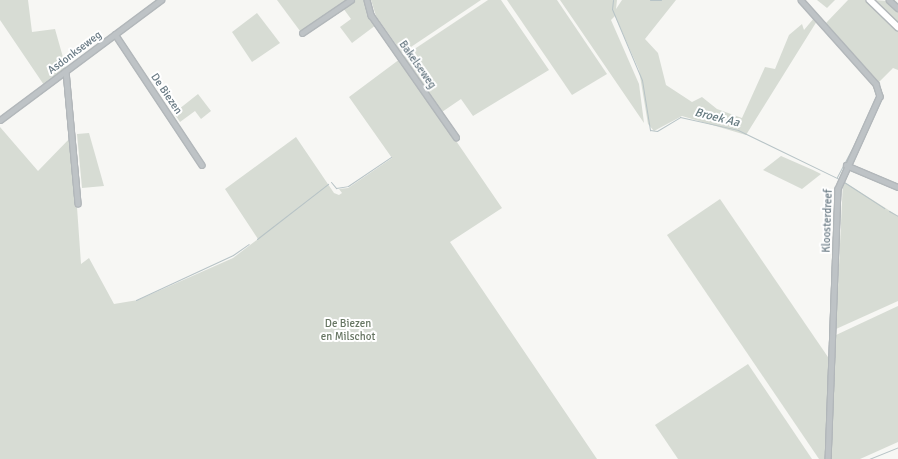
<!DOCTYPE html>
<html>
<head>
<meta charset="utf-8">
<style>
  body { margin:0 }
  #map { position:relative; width:898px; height:459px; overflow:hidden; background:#f7f7f4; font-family:Signika,sans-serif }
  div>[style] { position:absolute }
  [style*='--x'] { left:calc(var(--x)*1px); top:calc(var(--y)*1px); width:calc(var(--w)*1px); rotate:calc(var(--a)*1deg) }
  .green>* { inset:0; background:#d7dcd4 }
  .stream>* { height:1px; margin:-0.5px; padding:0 0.5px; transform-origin:0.5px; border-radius:0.5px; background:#b7c3c6 }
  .roads { filter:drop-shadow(1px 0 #b2b7ba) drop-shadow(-1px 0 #b2b7ba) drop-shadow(0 1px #b2b7ba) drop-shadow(0 -1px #b2b7ba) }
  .minor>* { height:4.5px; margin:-2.25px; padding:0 2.25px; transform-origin:2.25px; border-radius:2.25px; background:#bec3c6 }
  .major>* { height:5.5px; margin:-2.75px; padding:0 2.75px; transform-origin:2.75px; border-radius:2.75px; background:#fff }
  span { translate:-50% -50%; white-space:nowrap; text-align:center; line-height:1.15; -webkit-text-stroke:4px #fff; paint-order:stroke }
  .street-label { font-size:11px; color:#687983 }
  .park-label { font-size:11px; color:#677663 }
  .water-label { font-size:12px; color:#64797f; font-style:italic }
</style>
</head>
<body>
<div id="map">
  <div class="green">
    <div style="clip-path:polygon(0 0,28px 0,32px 32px,55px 29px,66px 68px,44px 85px,0 20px)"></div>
    <div style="clip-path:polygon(277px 0,348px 0,300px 31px)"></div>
    <div style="clip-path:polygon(355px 0,365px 0,376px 25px,352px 43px,340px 27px,351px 19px,343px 8px)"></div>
    <div style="clip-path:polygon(371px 0,481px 0,402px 53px,376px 16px)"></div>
    <div style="clip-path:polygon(488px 0,501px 0,549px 70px,473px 116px,461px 99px,442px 112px,404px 56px)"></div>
    <div style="clip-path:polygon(507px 0,557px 0,607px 74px,572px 95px)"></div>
    <div style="clip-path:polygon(560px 0,617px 0,616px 9px,622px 0,676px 0,645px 39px,658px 53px,666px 85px,692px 102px,702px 97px,717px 109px,742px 118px,765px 67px,775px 69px,789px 35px,802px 24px,804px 30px,814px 18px,817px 21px,746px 135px,682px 116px,654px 131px,648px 124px,639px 70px,615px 16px,611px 20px,639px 84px,644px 123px)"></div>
    <div style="clip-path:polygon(817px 0,835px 0,827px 8px)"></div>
    <div style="clip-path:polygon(848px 0,865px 0,898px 31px,898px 70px,893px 68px,879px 82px,826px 23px)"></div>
    <div style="clip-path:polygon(873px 0,888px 1px,898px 11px,898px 24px)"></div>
    <div style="clip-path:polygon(257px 13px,280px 43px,252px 62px,232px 32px)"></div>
    <div style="clip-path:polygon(400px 59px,502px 208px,450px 242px,597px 459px,0 459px,0 127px,38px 171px,72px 136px,81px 264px,89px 258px,114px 304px,138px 300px,233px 258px,258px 239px,225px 189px,296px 137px,334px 193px,339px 195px,342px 193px,339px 189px,348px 188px,392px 158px,349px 97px)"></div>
    <div style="clip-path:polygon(198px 94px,211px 111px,201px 119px,195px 111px,180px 122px,174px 113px)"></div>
    <div style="clip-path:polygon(89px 133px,104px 186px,82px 188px,77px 134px)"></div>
    <div style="clip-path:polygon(781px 156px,813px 170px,821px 174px,802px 189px,763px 170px)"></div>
    <div style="clip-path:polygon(843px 181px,898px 216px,898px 301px,836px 329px)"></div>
    <div style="clip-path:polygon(720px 199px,830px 360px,826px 459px,819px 459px,667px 235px)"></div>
    <div style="clip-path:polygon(898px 306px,898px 442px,860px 459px,830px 459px,836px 335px)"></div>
    <div style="clip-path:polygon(748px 364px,812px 459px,678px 459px,655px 425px)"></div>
  </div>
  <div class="stream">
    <div style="--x:613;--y:0;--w:9;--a:96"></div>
    <div style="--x:612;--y:9;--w:77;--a:67.1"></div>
    <div style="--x:642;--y:80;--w:51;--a:80.9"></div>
    <div style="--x:650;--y:130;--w:7;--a:8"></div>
    <div style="--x:657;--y:131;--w:27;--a:-31"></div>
    <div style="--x:680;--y:117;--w:59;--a:12.6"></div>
    <div style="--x:738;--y:130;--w:112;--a:25.9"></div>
    <div style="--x:650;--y:0;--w:11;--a:0"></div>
    <div style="--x:837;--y:177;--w:62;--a:-62.2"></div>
    <div style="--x:331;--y:182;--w:8;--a:50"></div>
    <div style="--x:336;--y:188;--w:12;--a:-9"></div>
    <div style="--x:348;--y:186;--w:52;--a:-34"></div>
    <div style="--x:844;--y:182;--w:48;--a:33"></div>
    <div style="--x:889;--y:211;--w:10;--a:29"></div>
    <div style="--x:257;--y:239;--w:90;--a:-37.8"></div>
    <div style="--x:136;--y:300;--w:107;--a:-24.9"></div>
    <div style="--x:233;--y:255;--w:19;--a:-35"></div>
    <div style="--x:869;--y:459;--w:31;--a:-22"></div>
  </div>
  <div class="roads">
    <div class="minor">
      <div style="--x:367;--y:0;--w:16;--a:75"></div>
      <div style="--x:371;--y:15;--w:149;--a:55.1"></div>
      <div style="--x:801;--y:0;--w:113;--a:48.2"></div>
      <div style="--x:876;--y:84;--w:13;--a:72"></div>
      <div style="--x:880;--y:96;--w:102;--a:114.3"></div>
      <div style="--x:838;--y:189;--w:270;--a:92.1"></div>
      <div style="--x:889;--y:0;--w:12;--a:42"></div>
      <div style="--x:302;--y:33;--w:59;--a:-34"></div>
      <div style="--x:115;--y:34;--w:157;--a:56.4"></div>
      <div style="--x:66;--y:71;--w:133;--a:84.8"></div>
      <div style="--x:0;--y:120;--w:201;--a:-36.7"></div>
      <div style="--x:846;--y:165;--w:56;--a:22.9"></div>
    </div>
    <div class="major">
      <div style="--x:870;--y:0;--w:39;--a:44"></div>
    </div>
  </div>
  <div class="street-label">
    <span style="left:75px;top:53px;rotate:-37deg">Asdonkseweg</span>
    <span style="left:417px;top:65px;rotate:55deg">Bakelseweg</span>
    <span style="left:166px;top:94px;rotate:56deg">De Biezen</span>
    <span style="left:828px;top:221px;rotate:-88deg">Kloosterdreef</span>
  </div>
  <div class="park-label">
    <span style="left:348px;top:331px">De Biezen<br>en Milschot</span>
  </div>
  <div class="water-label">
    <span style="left:717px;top:118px;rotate:14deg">Broek Aa</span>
  </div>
</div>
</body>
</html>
